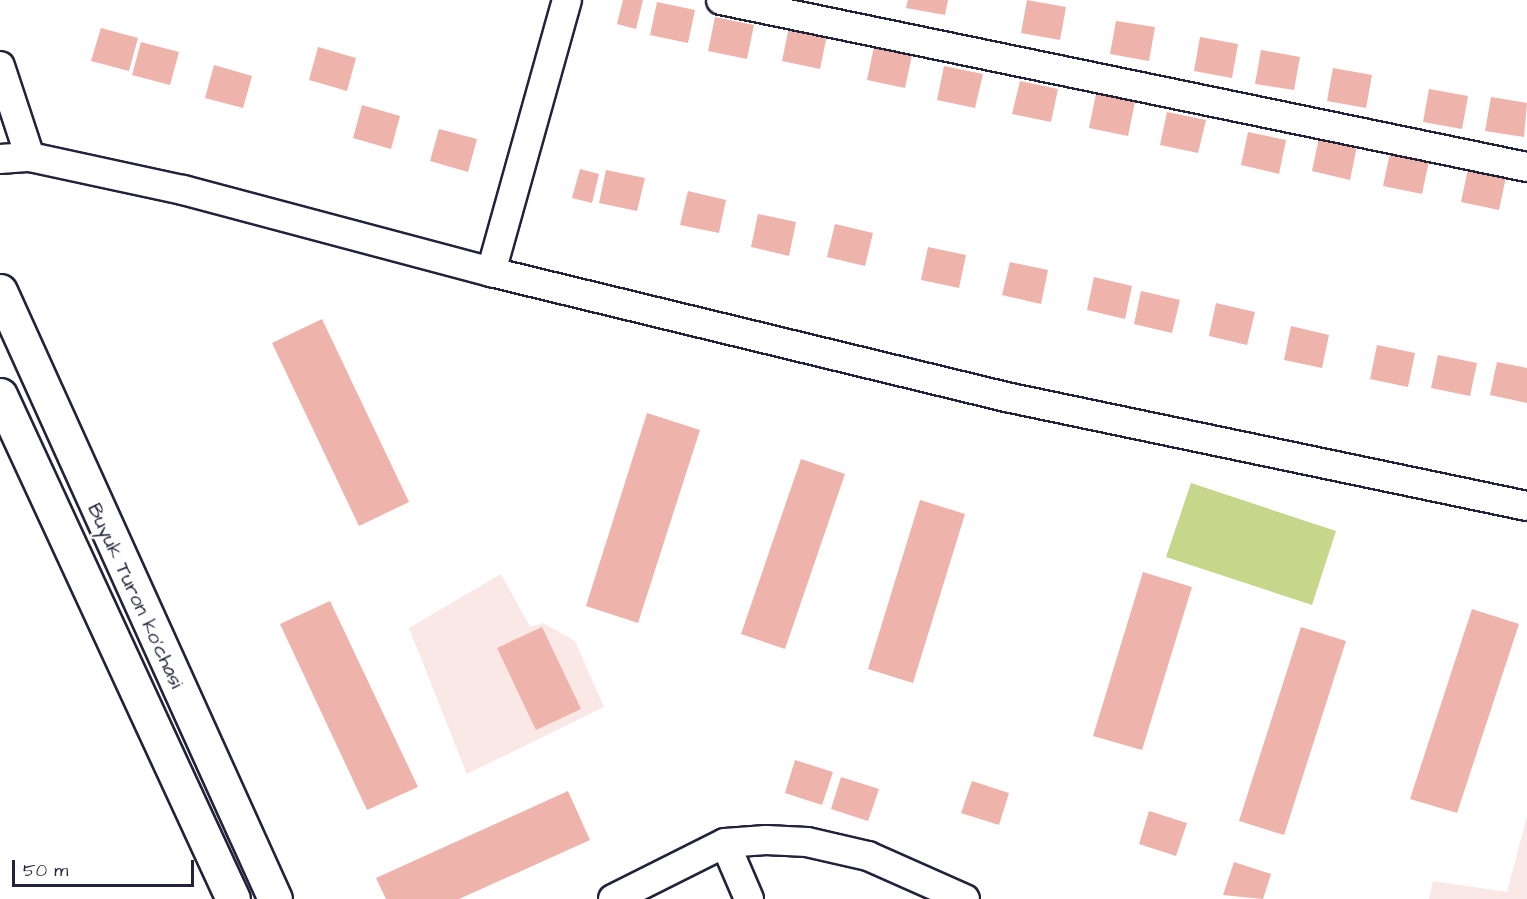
<!DOCTYPE html>
<html>
<head>
<meta charset="utf-8">
<style>
  body { margin:0 }
  #map { position:relative; width:1527px; height:899px; overflow:hidden; background:#fff; font-family:"Architects Daughter",sans-serif }
  div>[style] { position:absolute }
  [style*='--x'] { left:calc(var(--x)*1px); top:calc(var(--y)*1px); width:calc(var(--w)*1px); rotate:calc(var(--a)*1deg) }
  .built>* { inset:0; background:#fae8e6 }
  .green>* { inset:0; background:#c6d78b }
  .building>* { inset:0; background:#eeb3ab }
  .roads { filter:drop-shadow(2px 0 #22223b) drop-shadow(-2px 0 #22223b) drop-shadow(0 2px #22223b) drop-shadow(0 -2px #22223b) }
  .street>* { height:28px; margin:-14px; padding:0 14px; transform-origin:14px; border-radius:14px; background:#fff }
  .primary>* { height:33px; margin:-16.5px; padding:0 16.5px; transform-origin:16.5px; border-radius:16.5px; background:#fff }
  span { translate:-50% -50%; white-space:nowrap; text-align:center; line-height:1.15; -webkit-text-stroke:4.5px #fff; paint-order:stroke }
  .street-label { font-size:20px; color:#22223b }
  .scale { position:absolute; left:12px; top:860px; width:182px; height:27px; box-sizing:border-box; border:3px solid #22223b; border-top:0; padding-left:8px; font-size:18px; line-height:21px; white-space:nowrap; color:#22223b; -webkit-text-stroke:4px #fff; paint-order:stroke }
</style>
</head>
<body>
<div id="map">
  <div class="built">
    <div style="clip-path:polygon(501px 574px,530px 627px,543px 623px,575px 641px,604px 707px,467px 774px,409px 628px)"></div>
    <div style="clip-path:polygon(1527px 816px,1527px 899px,1429px 899px,1433px 881px,1507px 892px)"></div>
  </div>
  <div class="green">
    <div style="clip-path:polygon(1191px 483px,1336px 531px,1312px 605px,1166px 557px)"></div>
  </div>
  <div class="building">
    <div style="clip-path:polygon(623px 0,643px 0,636px 29px,617px 24px)"></div>
    <div style="clip-path:polygon(908px 0,948px 0,945px 15px,906px 8px)"></div>
    <div style="clip-path:polygon(1027px 0,1066px 7px,1060px 40px,1021px 33px)"></div>
    <div style="clip-path:polygon(657px 2px,695px 10px,688px 43px,650px 35px)"></div>
    <div style="clip-path:polygon(715px 17px,754px 25px,747px 59px,708px 51px)"></div>
    <div style="clip-path:polygon(1116px 21px,1155px 27px,1149px 61px,1110px 54px)"></div>
    <div style="clip-path:polygon(789px 27px,827px 35px,820px 69px,782px 61px)"></div>
    <div style="clip-path:polygon(101px 28px,138px 38px,129px 71px,91px 61px)"></div>
    <div style="clip-path:polygon(1200px 37px,1238px 44px,1232px 78px,1194px 71px)"></div>
    <div style="clip-path:polygon(141px 42px,179px 52px,170px 85px,132px 75px)"></div>
    <div style="clip-path:polygon(318px 47px,356px 58px,347px 91px,309px 80px)"></div>
    <div style="clip-path:polygon(874px 47px,912px 55px,905px 88px,867px 80px)"></div>
    <div style="clip-path:polygon(1261px 50px,1300px 57px,1294px 90px,1255px 84px)"></div>
    <div style="clip-path:polygon(214px 65px,252px 76px,243px 108px,205px 98px)"></div>
    <div style="clip-path:polygon(944px 66px,983px 74px,975px 108px,937px 100px)"></div>
    <div style="clip-path:polygon(1333px 68px,1372px 75px,1366px 108px,1327px 101px)"></div>
    <div style="clip-path:polygon(1020px 81px,1058px 89px,1051px 122px,1012px 114px)"></div>
    <div style="clip-path:polygon(1429px 89px,1468px 96px,1462px 129px,1423px 122px)"></div>
    <div style="clip-path:polygon(1096px 94px,1135px 102px,1128px 136px,1089px 128px)"></div>
    <div style="clip-path:polygon(1491px 97px,1527px 103px,1524px 137px,1485px 131px)"></div>
    <div style="clip-path:polygon(362px 105px,400px 116px,391px 149px,353px 138px)"></div>
    <div style="clip-path:polygon(1167px 112px,1206px 120px,1198px 153px,1160px 145px)"></div>
    <div style="clip-path:polygon(439px 129px,477px 139px,468px 172px,430px 161px)"></div>
    <div style="clip-path:polygon(1248px 132px,1286px 140px,1279px 174px,1241px 165px)"></div>
    <div style="clip-path:polygon(1319px 138px,1357px 146px,1350px 180px,1312px 171px)"></div>
    <div style="clip-path:polygon(1390px 153px,1429px 161px,1422px 194px,1383px 186px)"></div>
    <div style="clip-path:polygon(580px 169px,599px 174px,592px 203px,572px 198px)"></div>
    <div style="clip-path:polygon(1468px 169px,1506px 177px,1499px 210px,1461px 202px)"></div>
    <div style="clip-path:polygon(606px 170px,645px 178px,637px 211px,599px 203px)"></div>
    <div style="clip-path:polygon(688px 191px,726px 200px,719px 233px,680px 225px)"></div>
    <div style="clip-path:polygon(758px 214px,796px 222px,789px 256px,751px 247px)"></div>
    <div style="clip-path:polygon(835px 224px,873px 233px,865px 266px,827px 257px)"></div>
    <div style="clip-path:polygon(928px 247px,966px 255px,959px 288px,921px 280px)"></div>
    <div style="clip-path:polygon(1010px 262px,1048px 270px,1041px 304px,1002px 295px)"></div>
    <div style="clip-path:polygon(1094px 277px,1132px 286px,1125px 319px,1087px 310px)"></div>
    <div style="clip-path:polygon(1141px 291px,1180px 300px,1172px 333px,1134px 324px)"></div>
    <div style="clip-path:polygon(1216px 303px,1255px 312px,1247px 345px,1209px 336px)"></div>
    <div style="clip-path:polygon(322px 319px,409px 502px,359px 526px,272px 343px)"></div>
    <div style="clip-path:polygon(1291px 326px,1329px 335px,1322px 368px,1284px 360px)"></div>
    <div style="clip-path:polygon(1377px 345px,1415px 353px,1408px 387px,1370px 379px)"></div>
    <div style="clip-path:polygon(1438px 355px,1477px 363px,1470px 396px,1431px 388px)"></div>
    <div style="clip-path:polygon(1497px 362px,1527px 368px,1527px 403px,1490px 395px)"></div>
    <div style="clip-path:polygon(647px 413px,700px 430px,638px 623px,586px 606px)"></div>
    <div style="clip-path:polygon(801px 459px,845px 474px,785px 649px,741px 634px)"></div>
    <div style="clip-path:polygon(920px 500px,965px 514px,913px 683px,868px 669px)"></div>
    <div style="clip-path:polygon(1143px 572px,1192px 587px,1142px 750px,1093px 736px)"></div>
    <div style="clip-path:polygon(330px 601px,418px 787px,367px 810px,280px 624px)"></div>
    <div style="clip-path:polygon(1472px 609px,1519px 624px,1457px 813px,1410px 799px)"></div>
    <div style="clip-path:polygon(542px 627px,581px 709px,536px 730px,497px 648px)"></div>
    <div style="clip-path:polygon(1301px 627px,1346px 641px,1284px 835px,1239px 821px)"></div>
    <div style="clip-path:polygon(795px 760px,833px 772px,822px 805px,785px 793px)"></div>
    <div style="clip-path:polygon(841px 777px,879px 789px,868px 821px,831px 809px)"></div>
    <div style="clip-path:polygon(972px 781px,1009px 793px,999px 825px,961px 813px)"></div>
    <div style="clip-path:polygon(568px 791px,590px 840px,459px 899px,386px 899px,376px 878px)"></div>
    <div style="clip-path:polygon(1149px 811px,1187px 823px,1176px 856px,1139px 844px)"></div>
    <div style="clip-path:polygon(1234px 862px,1271px 874px,1263px 899px,1223px 895px)"></div>
  </div>
  <div class="roads">
    <div class="street">
      <div style="--x:721;--y:0;--w:823;--a:11.71"></div>
      <div style="--x:0;--y:66;--w:96;--a:71.8"></div>
      <div style="--x:0;--y:159;--w:30;--a:-4"></div>
      <div style="--x:30;--y:157;--w:157;--a:12.2"></div>
      <div style="--x:183;--y:190;--w:319;--a:14.9"></div>
      <div style="--x:491;--y:272;--w:530;--a:13.64"></div>
      <div style="--x:1006;--y:397;--w:532;--a:11.82"></div>
      <div style="--x:491;--y:272;--w:282;--a:-74.4"></div>
      <div style="--x:725;--y:843;--w:61;--a:66.8"></div>
      <div style="--x:613;--y:899;--w:125;--a:-26.6"></div>
      <div style="--x:725;--y:843;--w:41;--a:-4.2"></div>
      <div style="--x:766;--y:840;--w:41;--a:2.8"></div>
      <div style="--x:807;--y:842;--w:63;--a:12.9"></div>
      <div style="--x:868;--y:856;--w:106;--a:23.9"></div>
    </div>
    <div class="primary">
      <div style="--x:0;--y:291;--w:667;--a:65.66"></div>
      <div style="--x:0;--y:395;--w:555;--a:65.19"></div>
    </div>
  </div>
  <div class="street-label">
    <span style="left:135px;top:596px;rotate:65deg">Buyuk Turon ko'chasi</span>
  </div>
  <div class="scale">50 m</div>
</div>
</body>
</html>
